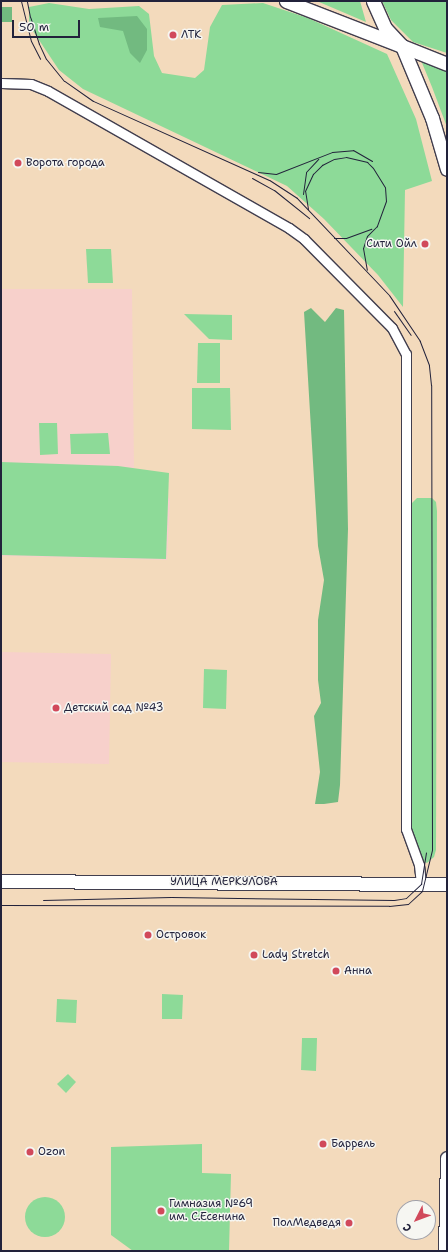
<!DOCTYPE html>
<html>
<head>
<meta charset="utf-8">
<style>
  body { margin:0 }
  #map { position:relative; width:448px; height:1252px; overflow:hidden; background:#f3dabc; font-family:"Shantell Sans",sans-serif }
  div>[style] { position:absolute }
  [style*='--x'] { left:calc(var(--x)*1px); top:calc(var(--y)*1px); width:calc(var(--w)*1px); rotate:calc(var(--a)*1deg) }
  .built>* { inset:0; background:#f7d0cb }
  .green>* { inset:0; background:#8dda98 }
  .round { border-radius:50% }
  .forest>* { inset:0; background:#72ba80 }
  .roads { filter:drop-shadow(1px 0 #413e4e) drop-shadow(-1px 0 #413e4e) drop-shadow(0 1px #413e4e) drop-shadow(0 -1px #413e4e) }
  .street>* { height:9px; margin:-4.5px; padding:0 4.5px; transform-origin:4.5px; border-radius:4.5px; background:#fff }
  .secondary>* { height:13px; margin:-6.5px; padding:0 6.5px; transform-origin:6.5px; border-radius:6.5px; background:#fff }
  .tram>* { height:1px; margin:-0.5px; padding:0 0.5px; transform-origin:0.5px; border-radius:0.5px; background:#22223b }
  .dots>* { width:11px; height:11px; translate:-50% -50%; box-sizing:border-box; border:2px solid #f6f6f2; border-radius:50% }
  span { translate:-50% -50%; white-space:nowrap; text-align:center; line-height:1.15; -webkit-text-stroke:3px #f6f6f2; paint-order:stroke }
  .poi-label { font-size:11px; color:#22223b }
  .left { translate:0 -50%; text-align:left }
  .right { translate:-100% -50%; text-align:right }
  .street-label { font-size:11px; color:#22223b }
  .frame { position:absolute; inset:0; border:2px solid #22223b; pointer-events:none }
  .north { position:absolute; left:396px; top:1200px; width:40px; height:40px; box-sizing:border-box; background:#f6f6f2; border:1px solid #a1a1a9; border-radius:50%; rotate:228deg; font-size:11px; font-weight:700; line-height:16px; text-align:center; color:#22223b }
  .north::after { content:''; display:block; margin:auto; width:14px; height:18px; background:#d1495b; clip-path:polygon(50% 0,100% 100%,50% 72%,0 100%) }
  .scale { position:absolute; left:12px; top:20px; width:68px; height:18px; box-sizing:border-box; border:2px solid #22223b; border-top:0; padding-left:5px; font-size:12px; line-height:14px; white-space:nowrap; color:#22223b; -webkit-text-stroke:3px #f6f6f2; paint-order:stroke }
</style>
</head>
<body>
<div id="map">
  <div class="built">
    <div style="clip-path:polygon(1px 289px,132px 289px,134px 470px,170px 499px,167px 560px,1px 556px)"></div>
    <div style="clip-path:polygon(1px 652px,111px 654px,109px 764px,1px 762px)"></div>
  </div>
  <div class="green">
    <div style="clip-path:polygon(315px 1px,360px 1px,366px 22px,319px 2px)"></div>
    <div style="clip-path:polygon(382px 1px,447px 2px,447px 53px,413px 42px,391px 20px)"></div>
    <div style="clip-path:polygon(49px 3px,89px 9px,139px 6px,149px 14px,154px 56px,162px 73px,195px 78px,204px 70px,210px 27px,222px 5px,263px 3px,308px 18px,387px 54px,416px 119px,432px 181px,405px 190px,403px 307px,378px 275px,324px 219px,287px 186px,83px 89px,59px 70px,29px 25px,29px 7px)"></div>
    <div style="clip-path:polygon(420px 58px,447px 67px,447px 127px,432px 87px)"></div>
    <div style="clip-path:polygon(86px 249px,111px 249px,113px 283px,88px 283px)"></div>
    <div style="clip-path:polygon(184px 314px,232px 315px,232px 340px,209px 339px)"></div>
    <div style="clip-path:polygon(198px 343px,220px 343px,220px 383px,197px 383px)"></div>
    <div style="clip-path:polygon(192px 388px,230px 388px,231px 430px,192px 429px)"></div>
    <div style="clip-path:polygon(39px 423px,57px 423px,58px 454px,40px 455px)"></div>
    <div style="clip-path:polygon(108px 433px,110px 454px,71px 454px,70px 434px)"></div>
    <div style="clip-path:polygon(1px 462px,118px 466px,169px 473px,166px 559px,1px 555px)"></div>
    <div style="clip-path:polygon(417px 498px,432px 498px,436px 502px,437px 511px,436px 850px,434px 857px,427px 863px,420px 860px,410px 822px,411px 504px)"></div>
    <div style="clip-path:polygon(204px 669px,227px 670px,226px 709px,203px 708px)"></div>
    <div style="clip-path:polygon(162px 994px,183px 995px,182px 1019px,162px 1019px)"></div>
    <div style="clip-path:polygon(57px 999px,77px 1000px,76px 1023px,56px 1022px)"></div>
    <div style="clip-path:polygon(302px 1038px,317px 1038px,316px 1071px,301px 1070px)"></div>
    <div style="clip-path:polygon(68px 1074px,76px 1082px,66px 1093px,57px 1084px)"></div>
    <div style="clip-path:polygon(202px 1144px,202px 1173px,231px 1174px,229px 1251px,133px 1251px,111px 1235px,111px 1147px)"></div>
    <div class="round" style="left:25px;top:1197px;width:40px;height:40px"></div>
  </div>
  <div class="forest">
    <div style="clip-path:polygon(1px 7px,12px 7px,12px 22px,1px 22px)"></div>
    <div style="clip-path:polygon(137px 16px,147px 29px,147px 50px,140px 63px,130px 53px,123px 31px,100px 27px,98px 18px)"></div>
    <div style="clip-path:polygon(311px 308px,325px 322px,336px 308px,344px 310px,348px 529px,340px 785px,338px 802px,324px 804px,315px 804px,320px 772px,314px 716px,321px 703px,318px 680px,318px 620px,324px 580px,318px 546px,304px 312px)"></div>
  </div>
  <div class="roads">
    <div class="street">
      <div style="--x:1;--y:83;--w:30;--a:2"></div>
      <div style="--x:31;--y:84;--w:18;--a:22"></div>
      <div style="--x:48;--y:91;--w:277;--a:29.6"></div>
      <div style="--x:289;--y:228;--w:19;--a:36"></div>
      <div style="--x:304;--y:239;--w:125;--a:45.3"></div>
      <div style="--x:392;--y:328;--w:30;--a:62"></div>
      <div style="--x:406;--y:354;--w:475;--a:90"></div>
      <div style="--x:406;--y:829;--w:38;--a:70"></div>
      <div style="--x:419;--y:865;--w:19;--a:84"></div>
    </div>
    <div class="secondary">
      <div style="--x:286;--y:1;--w:124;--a:21.2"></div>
      <div style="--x:373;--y:1;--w:30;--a:66"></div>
      <div style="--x:385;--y:28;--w:25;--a:47"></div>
      <div style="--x:402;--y:46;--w:48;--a:21.8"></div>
      <div style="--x:402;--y:46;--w:78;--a:67.4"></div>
      <div style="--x:432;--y:118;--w:53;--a:73.6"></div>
      <div style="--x:1;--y:881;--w:446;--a:0.4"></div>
      <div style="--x:445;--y:1251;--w:93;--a:-88.8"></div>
    </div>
  </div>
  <div class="tram">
    <div style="--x:21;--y:1;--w:41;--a:76"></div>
    <div style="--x:31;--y:41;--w:20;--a:63"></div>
    <div style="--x:258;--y:172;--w:18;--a:6"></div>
    <div style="--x:276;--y:174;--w:60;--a:-21.4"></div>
    <div style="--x:332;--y:152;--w:21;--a:-5"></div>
    <div style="--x:353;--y:150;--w:22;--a:30"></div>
    <div style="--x:252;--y:178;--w:25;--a:29"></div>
    <div style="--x:274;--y:190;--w:45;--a:38.7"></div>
    <div style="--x:303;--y:194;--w:22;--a:-82"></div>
    <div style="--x:306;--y:172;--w:18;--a:-47"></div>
    <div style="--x:308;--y:209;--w:18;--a:-99"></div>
    <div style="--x:305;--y:191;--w:19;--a:-65"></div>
    <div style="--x:313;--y:174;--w:13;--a:-45"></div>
    <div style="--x:322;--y:165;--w:13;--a:-27"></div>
    <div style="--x:334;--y:159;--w:12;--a:-9"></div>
    <div style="--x:346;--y:157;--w:22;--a:13"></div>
    <div style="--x:367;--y:162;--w:8;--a:45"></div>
    <div style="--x:373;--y:168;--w:22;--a:58"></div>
    <div style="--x:385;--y:187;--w:14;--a:86"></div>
    <div style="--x:386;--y:201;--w:27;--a:110"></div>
    <div style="--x:377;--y:226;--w:14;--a:135"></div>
    <div style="--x:367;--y:236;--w:13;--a:108"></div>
    <div style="--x:363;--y:248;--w:22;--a:80"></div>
    <div style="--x:334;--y:238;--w:12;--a:0"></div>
    <div style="--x:346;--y:238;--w:27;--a:-20"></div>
    <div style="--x:394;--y:311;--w:29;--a:55"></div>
    <div style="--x:43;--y:900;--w:128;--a:-1.3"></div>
    <div style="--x:171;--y:897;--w:223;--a:0.8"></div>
    <div style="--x:394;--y:900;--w:12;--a:-9"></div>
    <div style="--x:406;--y:898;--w:21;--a:-43"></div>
    <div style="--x:421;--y:884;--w:32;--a:-81"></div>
    <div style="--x:1;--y:905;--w:388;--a:0.1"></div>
    <div style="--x:389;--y:906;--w:19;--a:-6"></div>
    <div style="--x:408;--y:904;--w:19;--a:-43"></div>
    <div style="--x:422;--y:891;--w:42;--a:-76.3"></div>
    <div style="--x:432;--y:850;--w:465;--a:-90.1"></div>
    <div style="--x:431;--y:385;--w:20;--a:-96"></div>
    <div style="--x:429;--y:365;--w:26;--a:-111"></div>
    <div style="--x:420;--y:341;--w:55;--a:-124"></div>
    <div style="--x:389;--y:295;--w:134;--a:-133.5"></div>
    <div style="--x:297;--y:198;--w:33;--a:-147"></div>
    <div style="--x:269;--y:180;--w:193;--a:-155.8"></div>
    <div style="--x:93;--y:101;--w:35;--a:-145"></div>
    <div style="--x:64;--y:81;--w:28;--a:-129"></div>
    <div style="--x:46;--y:59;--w:17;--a:-115"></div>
    <div style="--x:39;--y:44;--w:28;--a:-108"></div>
    <div style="--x:30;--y:17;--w:16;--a:-101"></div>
  </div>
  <div class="dots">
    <div style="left:173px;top:35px;background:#d1495b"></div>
    <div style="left:18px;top:163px;background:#d1495b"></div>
    <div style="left:425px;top:244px;background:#d1495b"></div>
    <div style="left:56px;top:708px;background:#d1495b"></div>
    <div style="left:148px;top:935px;background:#d1495b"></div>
    <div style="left:254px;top:955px;background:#d1495b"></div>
    <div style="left:336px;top:971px;background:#d1495b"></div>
    <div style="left:323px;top:1144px;background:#d1495b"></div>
    <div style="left:30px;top:1152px;background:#d1495b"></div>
    <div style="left:161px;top:1211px;background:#d1495b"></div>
    <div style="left:349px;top:1223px;background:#d1495b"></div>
  </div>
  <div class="poi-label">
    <span class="left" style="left:181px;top:35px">ЛТК</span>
    <span class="left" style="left:26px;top:163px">Ворота города</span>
    <span class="right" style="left:417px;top:244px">Сити Ойл</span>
    <span class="left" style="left:64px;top:708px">Детский сад №43</span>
    <span class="left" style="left:156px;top:935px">Островок</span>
    <span class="left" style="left:262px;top:955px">Lady Stretch</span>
    <span class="left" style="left:344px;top:971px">Анна</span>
    <span class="left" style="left:331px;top:1144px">Баррель</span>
    <span class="left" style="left:38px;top:1152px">Ozon</span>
    <span class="left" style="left:169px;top:1211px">Гимназия №69<br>им. С.Есенина</span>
    <span class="right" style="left:341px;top:1223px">ПолМедведя</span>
  </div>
  <div class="street-label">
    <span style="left:224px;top:882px">УЛИЦА МЕРКУЛОВА</span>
  </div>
  <div class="frame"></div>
  <div class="north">С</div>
  <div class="scale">50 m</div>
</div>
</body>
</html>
